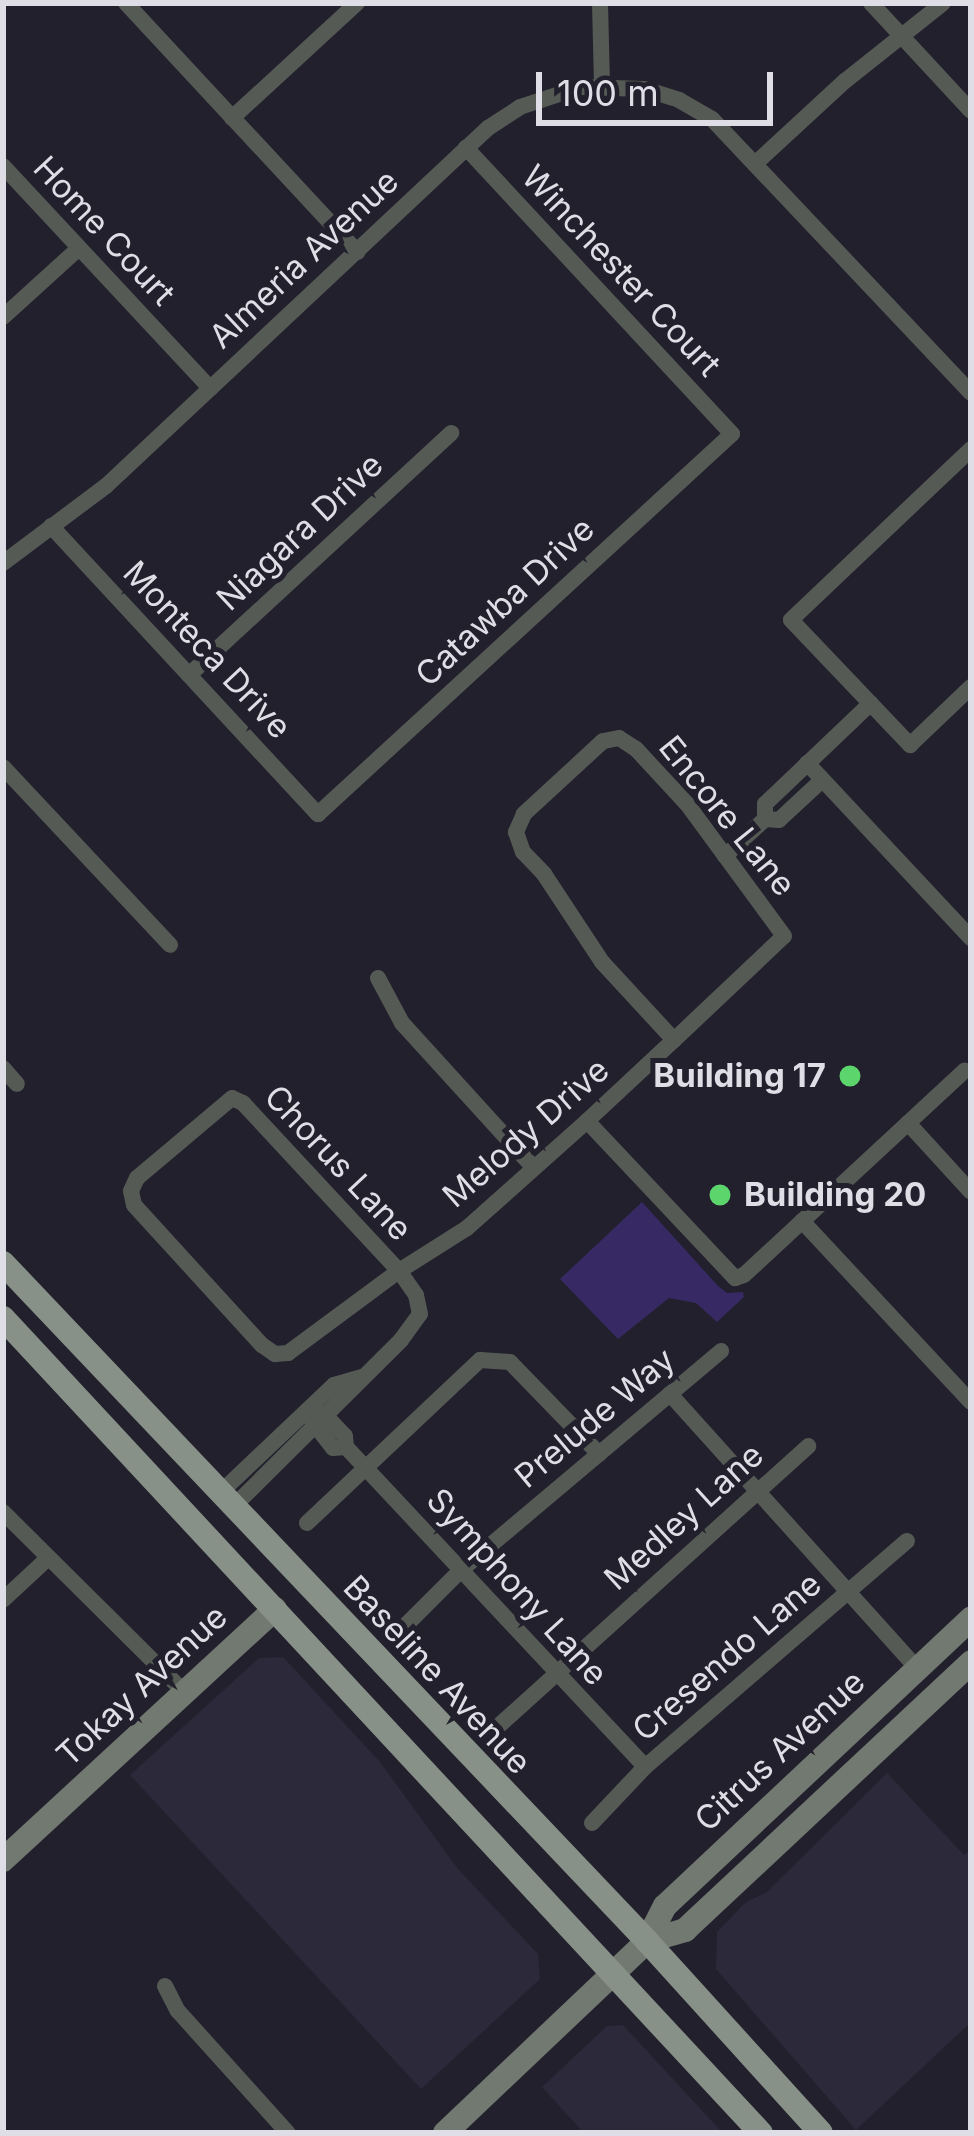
<!DOCTYPE html>
<html>
<head>
<meta charset="utf-8">
<style>
  body { margin:0 }
  #map { position:relative; width:974px; height:2136px; overflow:hidden; background:#22202c; font-family:Inter,sans-serif }
  div>[style] { position:absolute }
  [style*='--x'] { left:calc(var(--x)*1px); top:calc(var(--y)*1px); width:calc(var(--w)*1px); rotate:calc(var(--a)*1deg) }
  .built>* { inset:0; background:#2b293a }
  .green>* { inset:0; background:#372a64 }
  .street>* { height:16px; margin:-8px; padding:0 8px; transform-origin:8px; border-radius:8px; background:#555a55 }
  .secondary>* { height:24px; margin:-12px; padding:0 12px; transform-origin:12px; border-radius:12px; background:#717971 }
  .primary>* { height:24px; margin:-12px; padding:0 12px; transform-origin:12px; border-radius:12px; background:#879187 }
  .dots>* { width:33px; height:33px; translate:-50% -50%; box-sizing:border-box; border:6px solid #22202c; border-radius:50% }
  span { translate:-50% -50%; white-space:nowrap; text-align:center; line-height:1.15; -webkit-text-stroke:10px #22202c; paint-order:stroke }
  .street-label { font-size:33px; color:#dfdee6 }
  .poi-label { font-size:33px; color:#dfdee6; font-weight:700 }
  .right { translate:-100% -50%; text-align:right }
  .left { translate:0 -50%; text-align:left }
  .frame { position:absolute; inset:0; border:6px solid #dfdee6; pointer-events:none }
  .scale { position:absolute; left:536px; top:72px; width:237px; height:54px; box-sizing:border-box; border:6px solid #dfdee6; border-top:0; padding-left:15px; font-size:36px; line-height:42px; white-space:nowrap; color:#dfdee6; -webkit-text-stroke:9px #22202c; paint-order:stroke }
</style>
</head>
<body>
<div id="map">
  <div class="built">
    <div style="clip-path:polygon(283px 1657px,380px 1762px,458px 1869px,538px 1954px,540px 1979px,421px 2089px,130px 1775px,259px 1658px)"></div>
    <div style="clip-path:polygon(887px 1773px,964px 1855px,971px 1850px,971px 2022px,856px 2130px,716px 1969px,717px 1932px,746px 1902px,767px 1892px)"></div>
    <div style="clip-path:polygon(623px 2025px,709px 2118px,723px 2133px,584px 2133px,542px 2087px,607px 2026px)"></div>
  </div>
  <div class="green">
    <div style="clip-path:polygon(642px 1202px,718px 1286px,727px 1293px,743px 1292px,744px 1297px,717px 1322px,696px 1303px,669px 1298px,618px 1339px,560px 1279px)"></div>
  </div>
  <div class="street">
    <div style="--x:126;--y:3;--w:340;--a:47.1"></div>
    <div style="--x:600;--y:3;--w:82;--a:88.6"></div>
    <div style="--x:871;--y:3;--w:147;--a:47.2"></div>
    <div style="--x:232;--y:118;--w:170;--a:-42.6"></div>
    <div style="--x:756;--y:163;--w:121;--a:-42.7"></div>
    <div style="--x:845;--y:81;--w:125;--a:-38.5"></div>
    <div style="--x:3;--y:166;--w:304;--a:47"></div>
    <div style="--x:3;--y:317;--w:101;--a:-42.2"></div>
    <div style="--x:971;--y:449;--w:248;--a:136.5"></div>
    <div style="--x:791;--y:620;--w:173;--a:46.4"></div>
    <div style="--x:910;--y:745;--w:84;--a:-43.6"></div>
    <div style="--x:51;--y:526;--w:393;--a:47.2"></div>
    <div style="--x:318;--y:814;--w:562;--a:-42.55"></div>
    <div style="--x:732;--y:434;--w:391;--a:-132.9"></div>
    <div style="--x:3;--y:563;--w:129;--a:-36.8"></div>
    <div style="--x:106;--y:486;--w:524;--a:-43.14"></div>
    <div style="--x:488;--y:128;--w:38;--a:-33"></div>
    <div style="--x:520;--y:107;--w:64;--a:-18.2"></div>
    <div style="--x:581;--y:87;--w:63;--a:1.8"></div>
    <div style="--x:644;--y:89;--w:37;--a:17"></div>
    <div style="--x:679;--y:100;--w:38;--a:30"></div>
    <div style="--x:712;--y:119;--w:377;--a:46.6"></div>
    <div style="--x:189;--y:675;--w:357;--a:-42.7"></div>
    <div style="--x:807;--y:763;--w:240;--a:46.9"></div>
    <div style="--x:3;--y:767;--w:244;--a:46.8"></div>
    <div style="--x:765;--y:819;--w:15;--a:-90"></div>
    <div style="--x:765;--y:804;--w:146;--a:-43.6"></div>
    <div style="--x:725;--y:856;--w:54;--a:-42.8"></div>
    <div style="--x:765;--y:819;--w:14;--a:4"></div>
    <div style="--x:779;--y:820;--w:59;--a:-42.9"></div>
    <div style="--x:378;--y:978;--w:51;--a:61.9"></div>
    <div style="--x:402;--y:1023;--w:196;--a:47.7"></div>
    <div style="--x:3;--y:1068;--w:21;--a:49"></div>
    <div style="--x:587;--y:1121;--w:216;--a:46.7"></div>
    <div style="--x:735;--y:1278;--w:9;--a:-18"></div>
    <div style="--x:744;--y:1275;--w:301;--a:-42.8"></div>
    <div style="--x:908;--y:1123;--w:93;--a:47.6"></div>
    <div style="--x:802;--y:1221;--w:248;--a:47"></div>
    <div style="--x:670;--y:1394;--w:370;--a:48"></div>
    <div style="--x:309;--y:1409;--w:20;--a:24"></div>
    <div style="--x:327;--y:1417;--w:26;--a:47"></div>
    <div style="--x:345;--y:1436;--w:11;--a:85"></div>
    <div style="--x:346;--y:1447;--w:438;--a:46.9"></div>
    <div style="--x:312;--y:1421;--w:34;--a:52"></div>
    <div style="--x:333;--y:1448;--w:13;--a:-4"></div>
    <div style="--x:220;--y:1493;--w:157;--a:-43.5"></div>
    <div style="--x:334;--y:1385;--w:29;--a:-16"></div>
    <div style="--x:233;--y:1507;--w:237;--a:-44.8"></div>
    <div style="--x:401;--y:1340;--w:32;--a:-54"></div>
    <div style="--x:420;--y:1314;--w:19;--a:-102"></div>
    <div style="--x:416;--y:1295;--w:29;--a:-125"></div>
    <div style="--x:399;--y:1271;--w:229;--a:-132.9"></div>
    <div style="--x:243;--y:1103;--w:12;--a:-156"></div>
    <div style="--x:232;--y:1098;--w:124;--a:139.9"></div>
    <div style="--x:137;--y:1178;--w:14;--a:115"></div>
    <div style="--x:131;--y:1191;--w:14;--a:78"></div>
    <div style="--x:134;--y:1205;--w:190;--a:47.6"></div>
    <div style="--x:262;--y:1345;--w:16;--a:35"></div>
    <div style="--x:275;--y:1354;--w:13;--a:-4"></div>
    <div style="--x:288;--y:1353;--w:138;--a:-36.5"></div>
    <div style="--x:399;--y:1271;--w:80;--a:-32.3"></div>
    <div style="--x:467;--y:1228;--w:161;--a:-41.7"></div>
    <div style="--x:587;--y:1121;--w:119;--a:-43"></div>
    <div style="--x:674;--y:1040;--w:151;--a:-43.4"></div>
    <div style="--x:784;--y:936;--w:164;--a:-126.3"></div>
    <div style="--x:687;--y:804;--w:75;--a:-132.8"></div>
    <div style="--x:636;--y:749;--w:20;--a:-147"></div>
    <div style="--x:619;--y:738;--w:16;--a:169"></div>
    <div style="--x:603;--y:741;--w:108;--a:137.3"></div>
    <div style="--x:524;--y:814;--w:20;--a:114"></div>
    <div style="--x:516;--y:832;--w:21;--a:71"></div>
    <div style="--x:523;--y:852;--w:30;--a:46"></div>
    <div style="--x:544;--y:874;--w:105;--a:56.6"></div>
    <div style="--x:602;--y:962;--w:106;--a:47.3"></div>
    <div style="--x:3;--y:1512;--w:255;--a:44.8"></div>
    <div style="--x:307;--y:1523;--w:238;--a:-43.3"></div>
    <div style="--x:480;--y:1360;--w:30;--a:4"></div>
    <div style="--x:510;--y:1362;--w:128;--a:45.9"></div>
    <div style="--x:3;--y:1600;--w:60;--a:-43"></div>
    <div style="--x:402;--y:1629;--w:83;--a:-45"></div>
    <div style="--x:461;--y:1570;--w:340;--a:-40.1"></div>
    <div style="--x:493;--y:1731;--w:425;--a:-42.1"></div>
    <div style="--x:592;--y:1823;--w:77;--a:-46.6"></div>
    <div style="--x:645;--y:1767;--w:346;--a:-40.8"></div>
    <div style="--x:165;--y:1986;--w:28;--a:63"></div>
    <div style="--x:178;--y:2011;--w:164;--a:48"></div>
  </div>
  <div class="secondary">
    <div style="--x:3;--y:1860;--w:370;--a:-42.7"></div>
    <div style="--x:647;--y:1941;--w:39;--a:-63"></div>
    <div style="--x:665;--y:1906;--w:420;--a:-43.2"></div>
    <div style="--x:445;--y:2133;--w:279;--a:-43.5"></div>
    <div style="--x:647;--y:1941;--w:40;--a:-16"></div>
    <div style="--x:685;--y:1930;--w:392;--a:-43.1"></div>
  </div>
  <div class="primary">
    <div style="--x:3;--y:1263;--w:935;--a:46.47"></div>
    <div style="--x:647;--y:1941;--w:259;--a:47.8"></div>
    <div style="--x:3;--y:1318;--w:1113;--a:47.08"></div>
  </div>
  <div class="dots">
    <div style="left:850px;top:1076px;background:#5cd56d"></div>
    <div style="left:720px;top:1195px;background:#5cd56d"></div>
  </div>
  <div class="street-label">
    <span style="left:104px;top:231px;rotate:47deg">Home Court</span>
    <span style="left:304px;top:259px;rotate:-43deg">Almeria Avenue</span>
    <span style="left:621px;top:271px;rotate:47deg">Winchester Court</span>
    <span style="left:300px;top:532px;rotate:-43deg">Niagara Drive</span>
    <span style="left:505px;top:602px;rotate:-43deg">Catawba Drive</span>
    <span style="left:207px;top:650px;rotate:47deg">Monteca Drive</span>
    <span style="left:727px;top:816px;rotate:51deg">Encore Lane</span>
    <span style="left:526px;top:1133px;rotate:-41deg">Melody Drive</span>
    <span style="left:338px;top:1163px;rotate:47deg">Chorus Lane</span>
    <span style="left:595px;top:1418px;rotate:-40deg">Prelude Way</span>
    <span style="left:684px;top:1517px;rotate:-42deg">Medley Lane</span>
    <span style="left:517px;top:1587px;rotate:48deg">Symphony Lane</span>
    <span style="left:727px;top:1657px;rotate:-41deg">Cresendo Lane</span>
    <span style="left:437px;top:1675px;rotate:47deg">Baseline Avenue</span>
    <span style="left:142px;top:1686px;rotate:-43deg">Tokay Avenue</span>
    <span style="left:780px;top:1751px;rotate:-43deg">Citrus Avenue</span>
  </div>
  <div class="poi-label">
    <span class="right" style="left:826px;top:1076px">Building 17</span>
    <span class="left" style="left:744px;top:1195px">Building 20</span>
  </div>
  <div class="frame"></div>
  <div class="scale">100 m</div>
</div>
</body>
</html>
